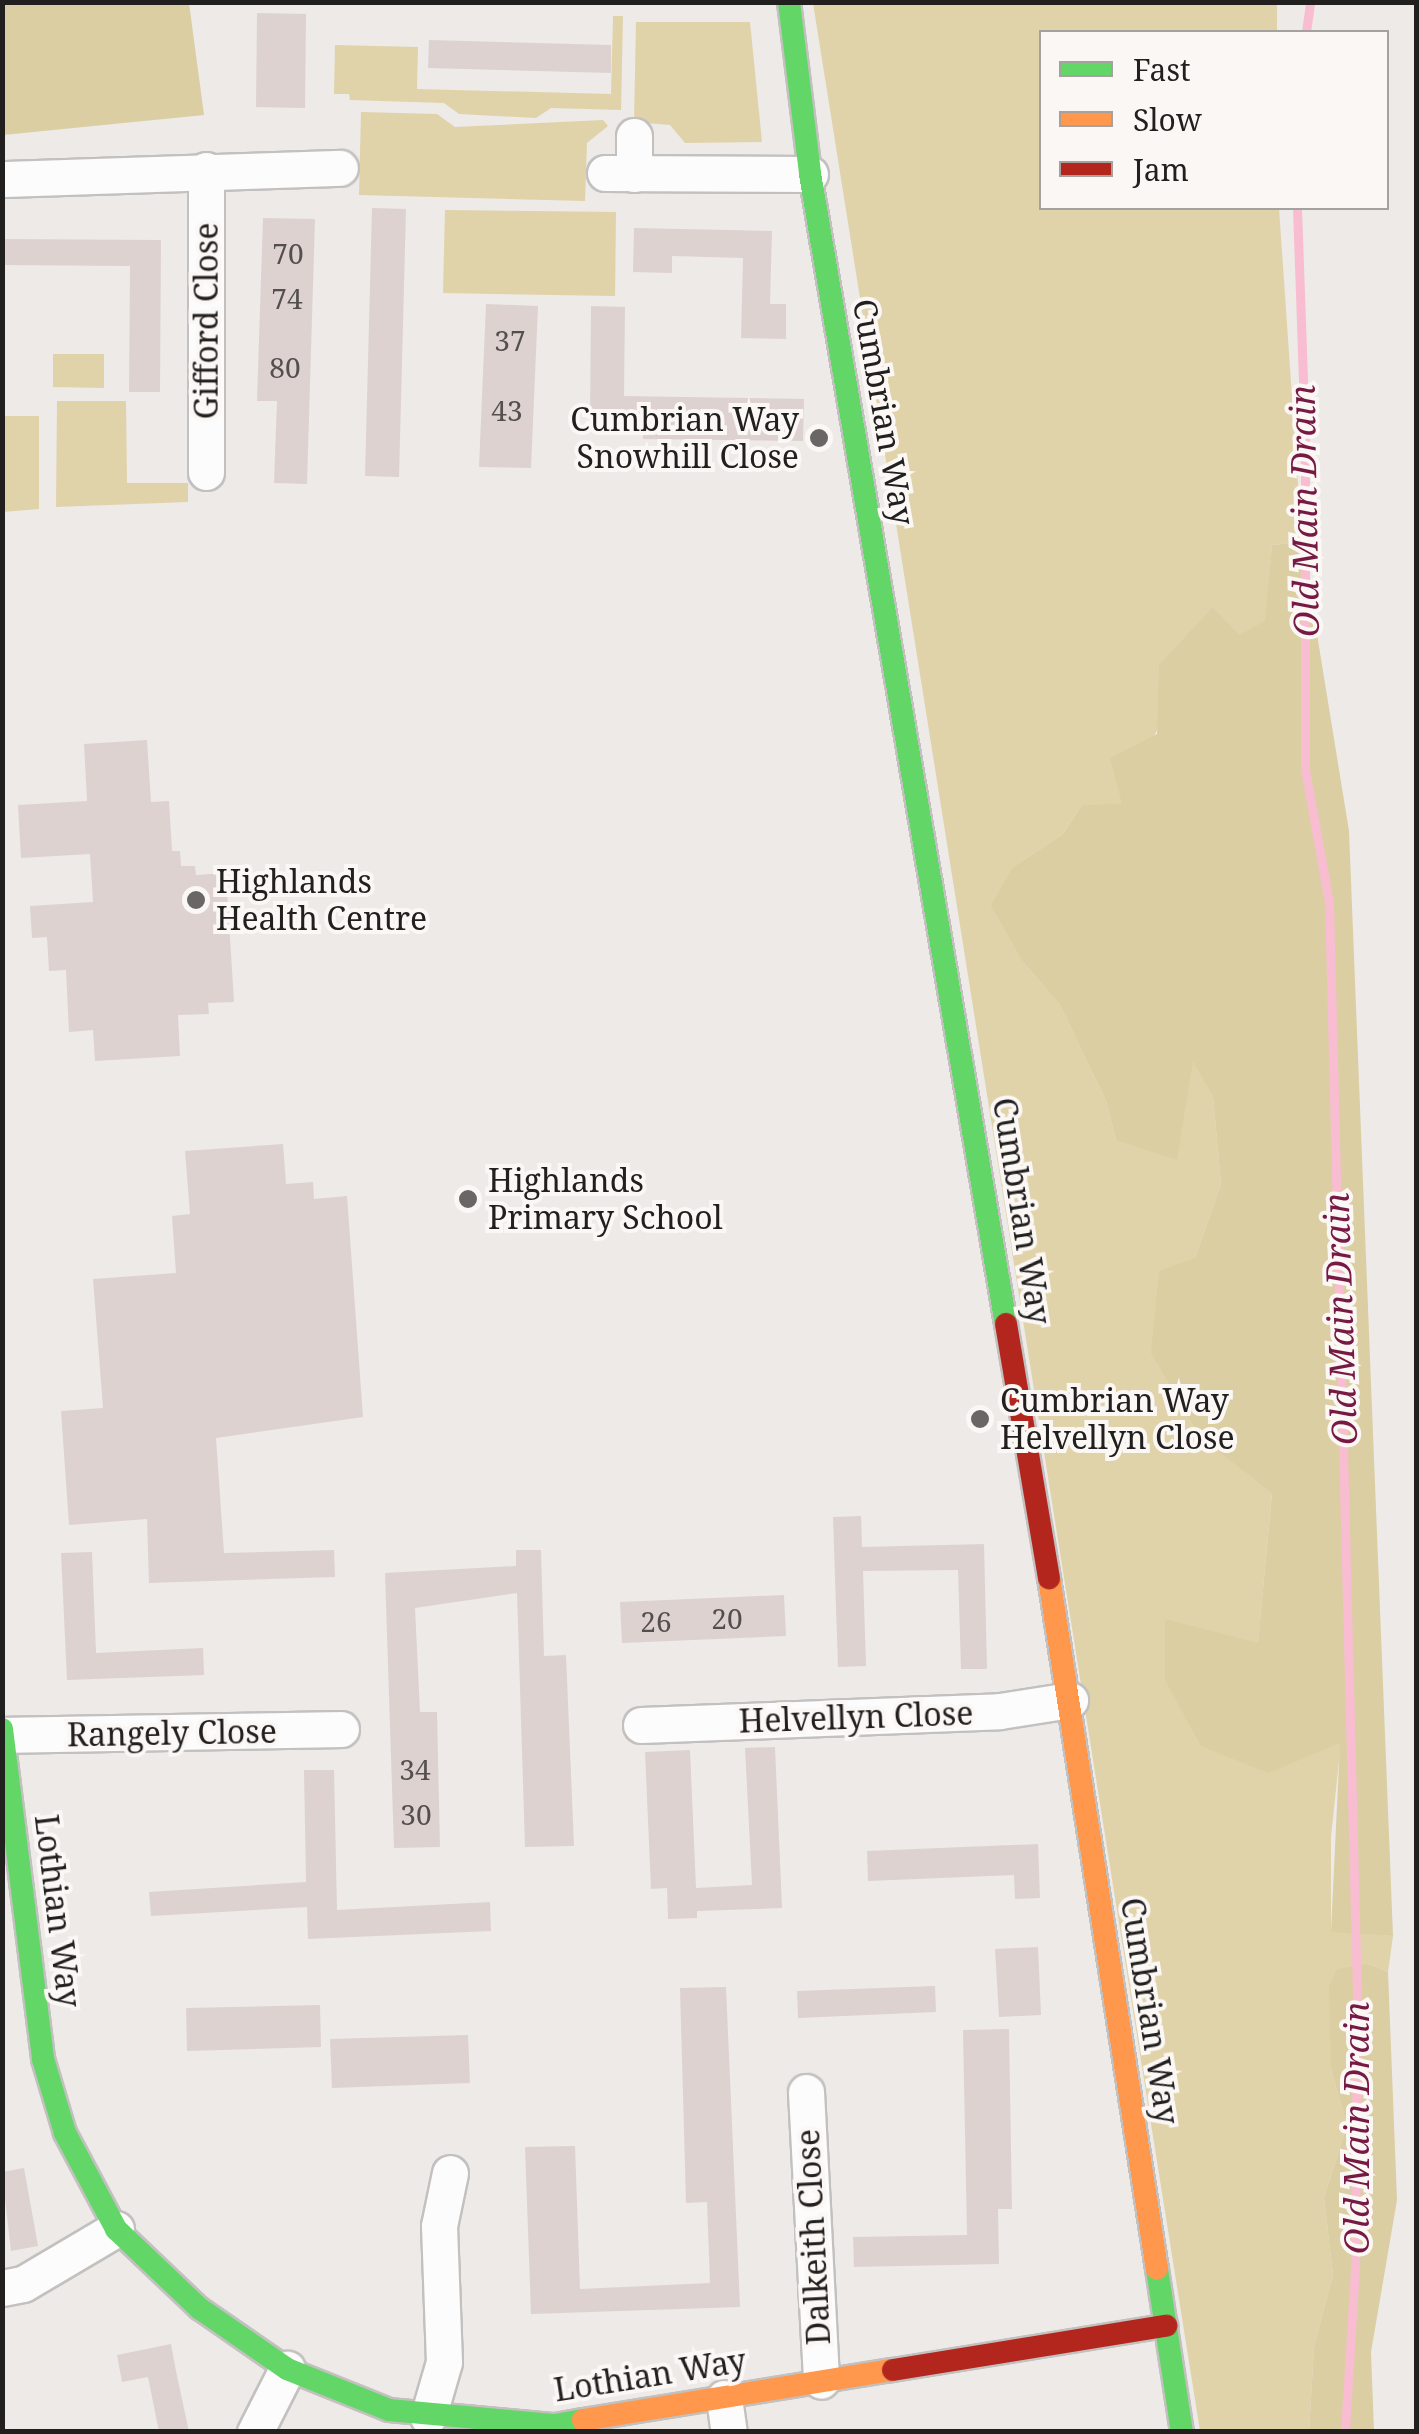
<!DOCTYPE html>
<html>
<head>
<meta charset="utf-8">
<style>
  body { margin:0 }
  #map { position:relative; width:1419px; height:2434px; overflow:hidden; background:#edeae8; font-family:"Noto Serif",serif }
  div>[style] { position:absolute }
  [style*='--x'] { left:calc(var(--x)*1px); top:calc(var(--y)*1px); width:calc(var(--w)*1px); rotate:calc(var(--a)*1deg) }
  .green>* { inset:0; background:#e0d3a9 }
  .forest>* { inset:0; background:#dacea2 }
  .stream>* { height:9px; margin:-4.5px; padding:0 4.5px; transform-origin:4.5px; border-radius:4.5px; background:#f8bdd0 }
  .building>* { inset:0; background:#ddd2d0 }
  .roads { filter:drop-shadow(2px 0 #c3c1bf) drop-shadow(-2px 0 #c3c1bf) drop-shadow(0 2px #c3c1bf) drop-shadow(0 -2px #c3c1bf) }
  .street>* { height:35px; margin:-17.5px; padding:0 17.5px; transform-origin:17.5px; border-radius:17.5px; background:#fcfcfc }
  .fast>* { height:22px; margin:-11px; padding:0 11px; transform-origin:11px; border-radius:11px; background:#63d668 }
  .slow>* { height:22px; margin:-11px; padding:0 11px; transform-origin:11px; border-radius:11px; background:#ff974d }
  .jam>* { height:22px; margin:-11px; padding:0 11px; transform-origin:11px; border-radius:11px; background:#b3261e }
  .dots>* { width:28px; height:28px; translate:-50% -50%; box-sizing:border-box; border:5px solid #fbf7f5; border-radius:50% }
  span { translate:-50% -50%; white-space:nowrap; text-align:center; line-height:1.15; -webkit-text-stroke:8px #fbf7f5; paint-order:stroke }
  .number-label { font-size:28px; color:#534f4e }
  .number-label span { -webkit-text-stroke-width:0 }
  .street-label { font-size:32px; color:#21201f }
  .poi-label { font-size:32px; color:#21201f }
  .right { translate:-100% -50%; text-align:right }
  .left { translate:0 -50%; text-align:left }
  .water-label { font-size:35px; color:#761943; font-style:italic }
  .frame { position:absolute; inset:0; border:5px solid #21201f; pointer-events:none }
  .legend { position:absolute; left:1039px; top:30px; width:350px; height:180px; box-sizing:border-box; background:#fbf7f5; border:2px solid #a4a19f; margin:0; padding:12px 18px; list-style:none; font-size:30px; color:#21201f }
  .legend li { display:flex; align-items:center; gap:20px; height:50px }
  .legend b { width:50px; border:2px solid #a4a19f }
</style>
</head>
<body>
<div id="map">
  <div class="green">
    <div style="clip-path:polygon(813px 3px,1277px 3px,1277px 32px,1042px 32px,1042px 208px,1279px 208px,1302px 542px,1272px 545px,1266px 621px,1239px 636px,1214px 608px,1122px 805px,1082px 805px,1062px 835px,1013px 867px,1023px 962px,1060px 1005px,1106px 1101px,1116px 1140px,1193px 1059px,1213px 1097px,1221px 1184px,1195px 1258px,1201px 1438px,1272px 1492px,1258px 1644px,1341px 1742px,1331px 1837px,1331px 1931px,1393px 1936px,1388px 1972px,1368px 1964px,1331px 2069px,1347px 2125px,1324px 2198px,1333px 2275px,1314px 2347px,1309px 2431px,1200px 2431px)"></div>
    <div style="clip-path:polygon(613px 16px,623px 16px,621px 110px,551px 108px,536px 118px,459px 114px,444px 103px,350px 100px,349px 94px,334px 94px,335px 45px,418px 47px,417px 89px,611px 94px)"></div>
    <div style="clip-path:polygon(636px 22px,750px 22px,762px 142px,685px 143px,670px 125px,634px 122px)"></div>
    <div style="clip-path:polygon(361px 112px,437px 114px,455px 127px,603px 120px,608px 126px,587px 143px,585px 201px,359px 195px)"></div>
    <div style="clip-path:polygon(445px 210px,616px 212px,615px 296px,443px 293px)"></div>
    <div style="clip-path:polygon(53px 354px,104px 354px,104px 388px,53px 387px)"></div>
    <div style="clip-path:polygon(57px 401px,126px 401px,127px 483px,188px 483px,188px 502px,56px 507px)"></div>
    <div style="clip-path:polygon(3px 416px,39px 416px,39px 509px,3px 512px)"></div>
  </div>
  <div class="forest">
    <div style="clip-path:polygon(3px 2px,189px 3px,204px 115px,3px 135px)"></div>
    <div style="clip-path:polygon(1302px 542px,1349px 831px,1393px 1936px,1331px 1932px,1340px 1743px,1268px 1773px,1201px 1746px,1165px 1680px,1165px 1619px,1258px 1643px,1272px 1493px,1201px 1438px,1151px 1353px,1159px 1271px,1195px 1258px,1221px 1184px,1213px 1097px,1193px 1061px,1177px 1160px,1116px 1140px,1106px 1101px,1060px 1005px,1023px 962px,991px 905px,1013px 867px,1062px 835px,1082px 805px,1122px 804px,1110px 758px,1157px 734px,1159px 665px,1213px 607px,1239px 635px,1265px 621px,1272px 545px)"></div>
    <div style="clip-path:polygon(1368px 1964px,1388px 1972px,1397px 2200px,1371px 2352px,1374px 2431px,1309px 2431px,1314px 2347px,1333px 2275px,1324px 2198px,1347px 2125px,1331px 2069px,1329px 1986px,1337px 1969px)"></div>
  </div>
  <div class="stream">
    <div style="--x:1306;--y:32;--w:30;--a:-82"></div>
    <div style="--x:1297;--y:208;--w:227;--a:88"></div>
    <div style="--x:1305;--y:435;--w:334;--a:90"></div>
    <div style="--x:1305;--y:769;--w:136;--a:79.8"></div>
    <div style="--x:1329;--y:903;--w:1092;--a:88.53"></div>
    <div style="--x:1357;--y:1995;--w:273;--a:90.4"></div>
    <div style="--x:1355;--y:2268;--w:164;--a:93.5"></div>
  </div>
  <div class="building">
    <div style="clip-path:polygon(257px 13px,306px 14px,305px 108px,256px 107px)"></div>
    <div style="clip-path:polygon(429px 40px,611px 45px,611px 73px,428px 68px)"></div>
    <div style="clip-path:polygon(372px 208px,406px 209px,399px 477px,365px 476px)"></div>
    <div style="clip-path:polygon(263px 218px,315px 219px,307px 484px,274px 483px,277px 401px,257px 401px)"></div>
    <div style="clip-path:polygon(634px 228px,772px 231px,770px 304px,786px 304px,786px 339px,741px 338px,743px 258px,672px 256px,672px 273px,633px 272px)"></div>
    <div style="clip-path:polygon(2px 239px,161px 240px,160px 392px,129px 392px,130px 266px,2px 265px)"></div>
    <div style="clip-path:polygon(486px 304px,538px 306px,531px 468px,479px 467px)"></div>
    <div style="clip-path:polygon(591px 306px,625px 307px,624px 396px,804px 399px,803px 441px,643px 439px,643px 421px,590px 421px)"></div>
    <div style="clip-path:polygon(147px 740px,151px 802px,169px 801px,172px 851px,180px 851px,181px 866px,195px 866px,196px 875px,226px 873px,234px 1002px,208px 1003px,209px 1014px,178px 1015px,180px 1056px,95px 1061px,93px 1030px,69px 1032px,66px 970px,49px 971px,47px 937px,32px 938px,30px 906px,93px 902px,90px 854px,21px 858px,18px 805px,87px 801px,84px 744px)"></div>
    <div style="clip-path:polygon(283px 1144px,286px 1184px,313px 1182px,314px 1199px,347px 1196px,363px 1417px,216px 1438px,224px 1553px,334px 1550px,335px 1577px,149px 1583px,147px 1519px,69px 1525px,61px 1411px,103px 1408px,93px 1279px,176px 1273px,172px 1216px,190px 1214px,185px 1151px)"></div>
    <div style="clip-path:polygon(861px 1516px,862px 1547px,984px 1544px,987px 1669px,961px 1669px,958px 1570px,863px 1571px,866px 1666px,838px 1667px,833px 1517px)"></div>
    <div style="clip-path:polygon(516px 1550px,541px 1550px,544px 1656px,566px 1655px,574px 1846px,525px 1847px,517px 1593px,415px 1608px,420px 1712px,437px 1712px,440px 1847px,394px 1848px,385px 1573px,516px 1566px)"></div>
    <div style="clip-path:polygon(92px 1552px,96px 1653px,203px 1648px,204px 1675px,67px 1680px,61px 1553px)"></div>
    <div style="clip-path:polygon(784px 1595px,786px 1636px,622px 1643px,620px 1602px)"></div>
    <div style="clip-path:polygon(775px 1747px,782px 1908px,697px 1911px,697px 1918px,668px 1919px,667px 1888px,651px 1889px,645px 1752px,690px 1750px,696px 1888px,752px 1885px,745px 1748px)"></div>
    <div style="clip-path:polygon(304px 1770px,334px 1770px,337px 1910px,490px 1902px,491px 1931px,308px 1939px,307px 1907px,151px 1916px,149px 1892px,306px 1882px)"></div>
    <div style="clip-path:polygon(1038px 1844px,1040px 1898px,1015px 1899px,1014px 1875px,868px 1881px,867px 1851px)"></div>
    <div style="clip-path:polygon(1038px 1947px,1041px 2015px,999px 2017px,995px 1949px)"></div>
    <div style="clip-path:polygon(935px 1986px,936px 2012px,798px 2018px,797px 1991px)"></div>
    <div style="clip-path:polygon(726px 1987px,740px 2307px,531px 2314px,525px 2147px,575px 2146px,580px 2289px,710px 2283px,707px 2202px,686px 2203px,680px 1988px)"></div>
    <div style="clip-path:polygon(320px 2005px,321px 2047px,187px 2051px,186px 2008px)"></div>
    <div style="clip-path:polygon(1009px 2029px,1012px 2209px,998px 2209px,999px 2264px,854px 2267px,853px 2237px,967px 2235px,963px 2030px)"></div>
    <div style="clip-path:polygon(468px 2035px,470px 2083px,332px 2088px,330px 2039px)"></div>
    <div style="clip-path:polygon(24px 2168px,38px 2246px,11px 2251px,2px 2172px)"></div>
    <div style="clip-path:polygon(171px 2344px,176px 2371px,189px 2432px,159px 2432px,148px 2377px,122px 2382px,117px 2355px)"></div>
  </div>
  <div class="roads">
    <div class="street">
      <div style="--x:634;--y:136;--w:38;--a:90"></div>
      <div style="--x:206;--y:170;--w:302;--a:90"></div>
      <div style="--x:605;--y:173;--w:205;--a:0.3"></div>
      <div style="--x:2;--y:179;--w:338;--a:-1.9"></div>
      <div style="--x:641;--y:1725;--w:359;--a:-2.2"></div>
      <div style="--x:1000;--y:1711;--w:71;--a:-8.9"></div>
      <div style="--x:3;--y:1735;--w:338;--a:-1"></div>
      <div style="--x:806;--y:2092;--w:289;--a:87"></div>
      <div style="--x:2;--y:2288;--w:21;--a:-11"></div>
      <div style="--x:23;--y:2284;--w:108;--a:-30.6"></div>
      <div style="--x:724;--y:2398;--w:34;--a:82"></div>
      <div style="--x:428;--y:2417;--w:57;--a:-73.8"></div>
      <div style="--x:444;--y:2362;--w:136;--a:-92.1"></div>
      <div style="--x:439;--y:2226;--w:54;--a:-78.3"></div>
      <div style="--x:255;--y:2432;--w:71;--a:-63.1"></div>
    </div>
    <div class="fast">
      <div style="--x:789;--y:2;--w:173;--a:83"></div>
      <div style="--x:810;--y:174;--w:1167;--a:80.33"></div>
      <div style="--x:2;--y:1729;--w:333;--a:82.9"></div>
      <div style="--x:43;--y:2059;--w:77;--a:73.4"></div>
      <div style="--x:65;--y:2133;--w:109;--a:62"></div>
      <div style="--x:116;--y:2229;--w:115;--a:43.6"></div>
      <div style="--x:199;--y:2308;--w:107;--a:34.7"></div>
      <div style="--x:287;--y:2369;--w:110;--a:21.9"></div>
      <div style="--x:389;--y:2410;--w:167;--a:5.2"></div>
      <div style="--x:555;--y:2425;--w:28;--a:-10"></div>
      <div style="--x:1157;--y:2269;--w:165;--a:81.3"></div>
    </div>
    <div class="slow">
      <div style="--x:1049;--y:1578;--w:699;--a:81.12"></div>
      <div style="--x:583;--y:2420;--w:314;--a:-9.2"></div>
    </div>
    <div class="jam">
      <div style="--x:1006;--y:1324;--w:258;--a:80.4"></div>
      <div style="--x:893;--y:2370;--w:277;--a:-9.2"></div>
    </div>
  </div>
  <div class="dots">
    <div style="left:819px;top:438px;background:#686765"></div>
    <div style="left:196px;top:900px;background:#686765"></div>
    <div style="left:468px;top:1199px;background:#686765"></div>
    <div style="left:980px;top:1419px;background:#686765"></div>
  </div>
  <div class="number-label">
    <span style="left:288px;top:253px">70</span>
    <span style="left:287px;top:298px">74</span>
    <span style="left:510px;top:340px">37</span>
    <span style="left:285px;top:367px">80</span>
    <span style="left:507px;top:410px">43</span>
    <span style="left:727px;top:1618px">20</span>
    <span style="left:656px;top:1621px">26</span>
    <span style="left:415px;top:1769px">34</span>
    <span style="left:416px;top:1814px">30</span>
  </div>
  <div class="street-label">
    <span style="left:206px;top:321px;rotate:-90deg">Gifford Close</span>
    <span style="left:884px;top:412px;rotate:80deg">Cumbrian Way</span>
    <span style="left:1022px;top:1211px;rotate:81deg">Cumbrian Way</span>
    <span style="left:856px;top:1717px;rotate:-2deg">Helvellyn Close</span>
    <span style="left:172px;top:1733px;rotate:-1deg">Rangely Close</span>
    <span style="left:58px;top:1911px;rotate:83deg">Lothian Way</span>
    <span style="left:1150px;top:2011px;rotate:81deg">Cumbrian Way</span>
    <span style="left:813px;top:2237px;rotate:-93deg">Dalkeith Close</span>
    <span style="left:650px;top:2375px;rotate:-9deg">Lothian Way</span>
  </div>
  <div class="poi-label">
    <span class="right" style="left:799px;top:438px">Cumbrian Way<br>Snowhill Close</span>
    <span class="left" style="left:216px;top:900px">Highlands<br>Health Centre</span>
    <span class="left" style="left:488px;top:1199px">Highlands<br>Primary School</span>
    <span class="left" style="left:1000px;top:1419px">Cumbrian Way<br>Helvellyn Close</span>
  </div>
  <div class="water-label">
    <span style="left:1304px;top:511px;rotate:-91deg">Old Main Drain</span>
    <span style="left:1340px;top:1319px;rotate:-92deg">Old Main Drain</span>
    <span style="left:1356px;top:2128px;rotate:-90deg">Old Main Drain</span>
  </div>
  <div class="frame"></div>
  <ul class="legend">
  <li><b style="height:12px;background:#63d668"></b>Fast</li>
  <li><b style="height:12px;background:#ff974d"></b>Slow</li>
  <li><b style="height:12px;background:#b3261e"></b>Jam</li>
  </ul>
</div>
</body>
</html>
